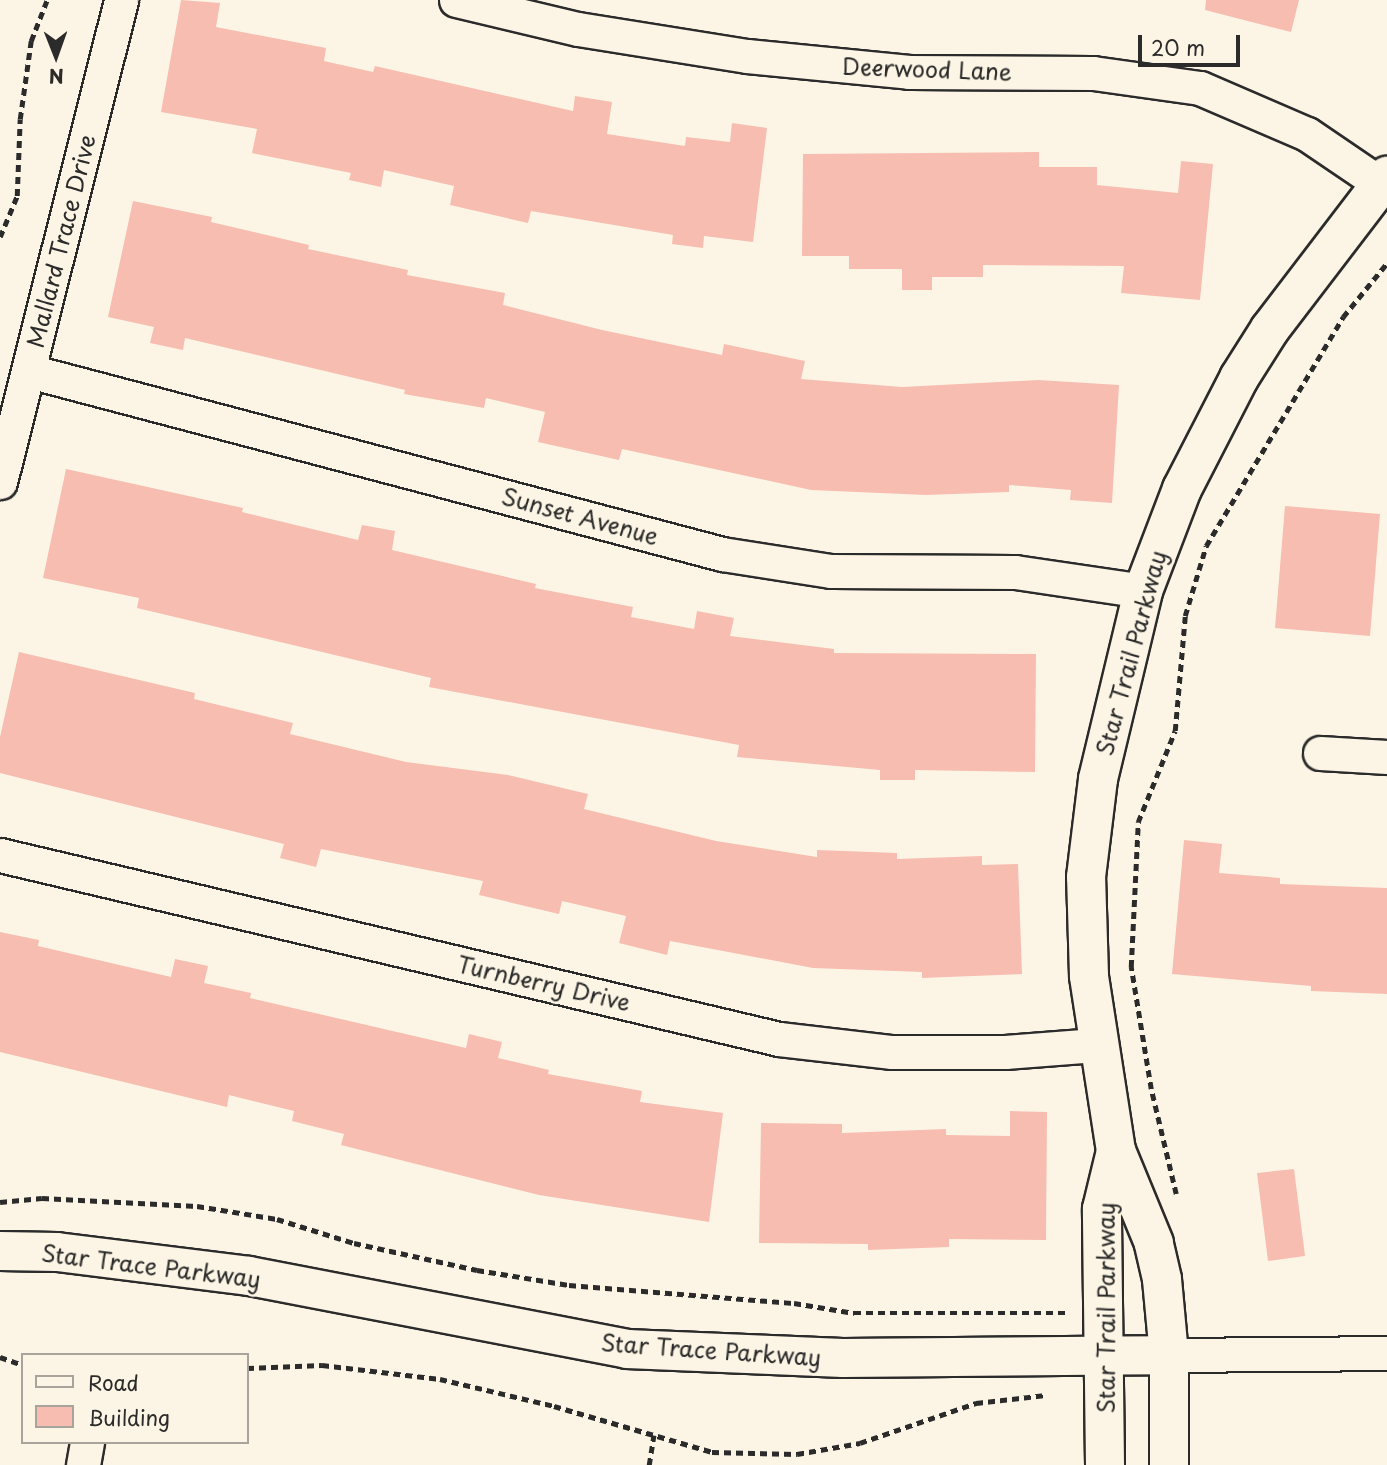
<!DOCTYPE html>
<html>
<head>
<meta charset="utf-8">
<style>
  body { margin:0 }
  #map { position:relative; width:1387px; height:1465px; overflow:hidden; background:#fcf5e5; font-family:"Playpen Sans",sans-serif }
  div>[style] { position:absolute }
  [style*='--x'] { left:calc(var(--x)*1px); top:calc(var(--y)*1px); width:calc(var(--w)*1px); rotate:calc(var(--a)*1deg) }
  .building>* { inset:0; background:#f7bdb0 }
  .path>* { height:4.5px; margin-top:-2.25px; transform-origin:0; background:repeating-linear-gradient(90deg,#2b2b2b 0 7px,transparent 0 12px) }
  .roads { filter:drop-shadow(2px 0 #2b2b2b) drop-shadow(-2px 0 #2b2b2b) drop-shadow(0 2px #2b2b2b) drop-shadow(0 -2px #2b2b2b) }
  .street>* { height:33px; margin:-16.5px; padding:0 16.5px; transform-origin:16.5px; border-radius:16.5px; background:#fcf5e5 }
  .secondary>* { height:38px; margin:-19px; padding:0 19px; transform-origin:19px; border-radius:19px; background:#fcf5e5 }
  span { translate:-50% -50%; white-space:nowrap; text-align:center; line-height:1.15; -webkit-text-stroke:5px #fcf5e5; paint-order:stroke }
  .street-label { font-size:23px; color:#2b2b2b }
  .legend { position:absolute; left:21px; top:1353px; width:228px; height:91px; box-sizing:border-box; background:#fcf5e5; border:2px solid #a8a49b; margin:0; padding:9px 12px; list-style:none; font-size:21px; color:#2b2b2b }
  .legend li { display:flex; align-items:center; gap:14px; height:35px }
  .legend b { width:35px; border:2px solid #a8a49b }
  .north { position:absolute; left:21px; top:21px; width:70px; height:70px; -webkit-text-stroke:5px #fcf5e5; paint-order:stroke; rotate:179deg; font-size:19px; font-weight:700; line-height:28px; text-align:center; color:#2b2b2b }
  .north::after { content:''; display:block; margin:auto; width:24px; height:32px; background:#2b2b2b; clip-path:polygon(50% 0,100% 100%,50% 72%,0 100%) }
  .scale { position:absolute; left:1138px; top:35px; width:102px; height:32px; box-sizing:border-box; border:4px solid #2b2b2b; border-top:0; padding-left:9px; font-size:21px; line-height:24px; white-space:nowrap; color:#2b2b2b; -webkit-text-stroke:5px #fcf5e5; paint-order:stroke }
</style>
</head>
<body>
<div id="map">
  <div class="building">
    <div style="clip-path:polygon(181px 0,220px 3px,216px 27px,326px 48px,324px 61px,373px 72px,375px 66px,573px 111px,575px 96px,612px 102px,607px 134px,685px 146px,686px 137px,730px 142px,732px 123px,767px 128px,753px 242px,704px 236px,703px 248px,672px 244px,673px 235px,531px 211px,528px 223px,450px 205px,454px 186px,384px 170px,381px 187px,349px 180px,351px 173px,252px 153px,257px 129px,161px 112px)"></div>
    <div style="clip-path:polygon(1206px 0,1299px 0,1291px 32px,1205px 10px)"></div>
    <div style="clip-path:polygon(1039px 152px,1039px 167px,1097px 167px,1097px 185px,1178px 193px,1181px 161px,1213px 164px,1200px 300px,1121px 293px,1124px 266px,983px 265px,983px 277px,932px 277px,932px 290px,902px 290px,902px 269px,849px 269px,849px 256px,802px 256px,803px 154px)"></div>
    <div style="clip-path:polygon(133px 201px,212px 217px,211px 222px,309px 245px,308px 249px,408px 270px,407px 275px,505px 293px,503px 305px,602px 330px,722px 355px,724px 344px,805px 361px,801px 379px,902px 387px,1038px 380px,1119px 385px,1112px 503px,1070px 500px,1071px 490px,1009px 485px,1009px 492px,926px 495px,811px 490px,622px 449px,619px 460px,538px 442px,545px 412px,486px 398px,484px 408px,404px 394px,405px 390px,185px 338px,183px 350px,150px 343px,154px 327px,108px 317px)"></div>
    <div style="clip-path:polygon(66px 469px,243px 508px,242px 512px,358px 540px,362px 525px,395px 531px,392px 550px,536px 584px,535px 588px,633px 607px,631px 617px,694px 629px,697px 611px,734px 618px,730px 636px,834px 649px,834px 653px,1036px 654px,1035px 772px,915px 770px,915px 780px,880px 780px,880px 770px,737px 757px,739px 745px,429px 687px,431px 678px,137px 608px,139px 598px,43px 578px)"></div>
    <div style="clip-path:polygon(1285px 506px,1380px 514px,1370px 636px,1275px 628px)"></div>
    <div style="clip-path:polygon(19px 652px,195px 693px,194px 699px,293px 723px,290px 734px,406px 762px,508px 775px,588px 794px,584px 809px,716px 841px,817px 857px,817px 850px,897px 853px,897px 859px,982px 856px,982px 865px,1018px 864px,1022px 974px,922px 978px,922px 972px,813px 968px,670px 941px,667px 955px,619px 943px,626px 916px,562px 901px,559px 914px,479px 895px,483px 881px,321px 849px,316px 867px,280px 858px,284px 844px,0 773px,0 737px)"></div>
    <div style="clip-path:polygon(1184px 840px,1222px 844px,1219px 873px,1280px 878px,1280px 884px,1387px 888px,1387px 994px,1311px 991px,1311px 986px,1172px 974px)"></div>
    <div style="clip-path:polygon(0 932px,39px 940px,38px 946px,171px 977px,175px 959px,208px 966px,204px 983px,251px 993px,250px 998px,466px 1048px,469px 1034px,502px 1042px,498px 1058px,549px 1070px,548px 1074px,642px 1091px,640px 1102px,723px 1113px,709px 1222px,539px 1195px,341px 1145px,344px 1134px,292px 1121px,294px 1111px,229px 1095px,227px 1107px,0 1052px)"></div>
    <div style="clip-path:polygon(1010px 1111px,1047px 1112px,1046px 1240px,949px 1239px,949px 1247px,868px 1250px,868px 1244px,759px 1243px,761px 1123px,842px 1124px,842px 1133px,946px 1129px,946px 1135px,1010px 1136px)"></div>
    <div style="clip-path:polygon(1294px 1169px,1305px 1256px,1268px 1261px,1257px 1173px)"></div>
  </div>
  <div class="path">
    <div style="--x:0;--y:237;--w:44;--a:-67.5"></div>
    <div style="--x:17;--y:196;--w:77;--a:-87.8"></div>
    <div style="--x:20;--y:119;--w:79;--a:-82"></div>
    <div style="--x:31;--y:41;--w:44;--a:-68.7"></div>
    <div style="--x:1176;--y:1194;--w:108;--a:-103.4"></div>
    <div style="--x:1151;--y:1089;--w:124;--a:-99.3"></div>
    <div style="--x:1131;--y:967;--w:145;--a:-87.2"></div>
    <div style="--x:1138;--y:822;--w:98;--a:-67.9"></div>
    <div style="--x:1175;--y:731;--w:115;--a:-85"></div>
    <div style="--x:1185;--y:616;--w:73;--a:-73.3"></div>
    <div style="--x:1206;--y:546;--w:267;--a:-59.1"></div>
    <div style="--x:1343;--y:317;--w:70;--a:-50.8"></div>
    <div style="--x:0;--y:1202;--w:42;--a:-5.4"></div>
    <div style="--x:42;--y:1198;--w:155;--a:3"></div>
    <div style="--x:197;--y:1206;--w:81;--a:9.2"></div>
    <div style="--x:277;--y:1219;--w:81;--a:17.3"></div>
    <div style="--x:354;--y:1243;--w:126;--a:12.4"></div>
    <div style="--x:477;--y:1270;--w:93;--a:9.3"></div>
    <div style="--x:569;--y:1285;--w:226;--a:4.6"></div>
    <div style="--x:794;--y:1303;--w:61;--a:9.5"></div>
    <div style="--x:854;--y:1313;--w:212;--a:0"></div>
    <div style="--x:0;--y:1357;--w:24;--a:19"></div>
    <div style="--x:247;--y:1368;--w:75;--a:-2.3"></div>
    <div style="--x:322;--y:1365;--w:119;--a:6.8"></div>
    <div style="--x:440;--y:1379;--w:117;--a:13.3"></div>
    <div style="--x:554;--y:1406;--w:165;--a:16.2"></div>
    <div style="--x:712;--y:1452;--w:85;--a:1.3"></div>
    <div style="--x:797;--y:1454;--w:64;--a:-9.9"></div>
    <div style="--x:860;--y:1443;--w:123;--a:-19"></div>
    <div style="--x:976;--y:1403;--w:70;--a:-6.5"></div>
    <div style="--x:649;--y:1465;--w:30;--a:-81"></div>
  </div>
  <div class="roads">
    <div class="street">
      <div style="--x:456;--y:0;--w:125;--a:13.4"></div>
      <div style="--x:578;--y:29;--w:171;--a:9.1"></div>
      <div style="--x:747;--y:56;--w:163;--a:5.6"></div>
      <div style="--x:909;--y:72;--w:184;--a:0.3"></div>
      <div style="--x:1093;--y:73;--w:108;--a:8"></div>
      <div style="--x:1200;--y:88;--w:116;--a:23.3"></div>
      <div style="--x:1307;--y:134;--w:87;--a:34.2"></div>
      <div style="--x:29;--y:371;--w:717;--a:14.79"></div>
      <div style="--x:722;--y:554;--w:110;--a:8.9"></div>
      <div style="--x:831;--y:571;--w:184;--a:0.3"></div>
      <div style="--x:1015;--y:572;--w:129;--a:8.4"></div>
      <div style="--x:0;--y:482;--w:497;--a:-75.9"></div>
      <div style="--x:1320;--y:753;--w:67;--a:3.4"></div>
      <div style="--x:0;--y:855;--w:800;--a:13.29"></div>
      <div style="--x:779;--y:1039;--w:114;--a:6.6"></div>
      <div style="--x:892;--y:1052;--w:113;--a:0"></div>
      <div style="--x:1005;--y:1052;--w:91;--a:-4.4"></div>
      <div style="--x:1169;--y:1355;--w:218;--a:-0.5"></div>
      <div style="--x:83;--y:1465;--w:23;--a:-80"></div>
    </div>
    <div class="secondary">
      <div style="--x:0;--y:1251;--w:57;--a:1"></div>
      <div style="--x:57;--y:1252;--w:193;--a:7.1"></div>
      <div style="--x:249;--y:1276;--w:385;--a:10.9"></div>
      <div style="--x:627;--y:1349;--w:216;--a:2.4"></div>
      <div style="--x:843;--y:1358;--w:326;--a:-0.5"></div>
      <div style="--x:1105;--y:1465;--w:256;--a:-90.7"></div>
      <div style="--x:1102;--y:1209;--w:60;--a:-76.4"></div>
      <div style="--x:1169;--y:1465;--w:110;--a:-90"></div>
      <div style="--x:1169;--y:1355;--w:76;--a:-95.3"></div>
      <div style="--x:1162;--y:1279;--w:37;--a:-103"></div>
      <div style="--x:1154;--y:1243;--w:100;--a:-112.4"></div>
      <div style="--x:1116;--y:1151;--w:177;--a:-98.8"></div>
      <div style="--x:1089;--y:976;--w:99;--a:-91.7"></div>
      <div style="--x:1086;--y:877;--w:99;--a:-83"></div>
      <div style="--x:1098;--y:779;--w:193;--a:-76.5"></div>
      <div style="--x:1143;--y:591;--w:109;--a:-69.1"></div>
      <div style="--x:1182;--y:489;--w:125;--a:-62.8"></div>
      <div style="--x:1239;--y:378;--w:58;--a:-57.7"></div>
      <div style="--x:1270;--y:329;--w:193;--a:-52.6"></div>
    </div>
  </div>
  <div class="street-label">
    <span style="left:927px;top:69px;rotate:2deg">Deerwood Lane</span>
    <span style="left:61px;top:241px;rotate:-76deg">Mallard Trace Drive</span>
    <span style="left:580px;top:516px;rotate:15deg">Sunset Avenue</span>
    <span style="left:1131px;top:653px;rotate:-75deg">Star Trail Parkway</span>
    <span style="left:544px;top:983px;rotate:13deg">Turnberry Drive</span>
    <span style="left:151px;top:1266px;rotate:7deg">Star Trace Parkway</span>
    <span style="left:1106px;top:1308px;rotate:-90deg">Star Trail Parkway</span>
    <span style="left:711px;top:1350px;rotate:4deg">Star Trace Parkway</span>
  </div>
  <ul class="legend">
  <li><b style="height:9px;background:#fcf5e5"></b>Road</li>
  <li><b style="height:19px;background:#f7bdb0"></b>Building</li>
  </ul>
  <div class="north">N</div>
  <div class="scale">20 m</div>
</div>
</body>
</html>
